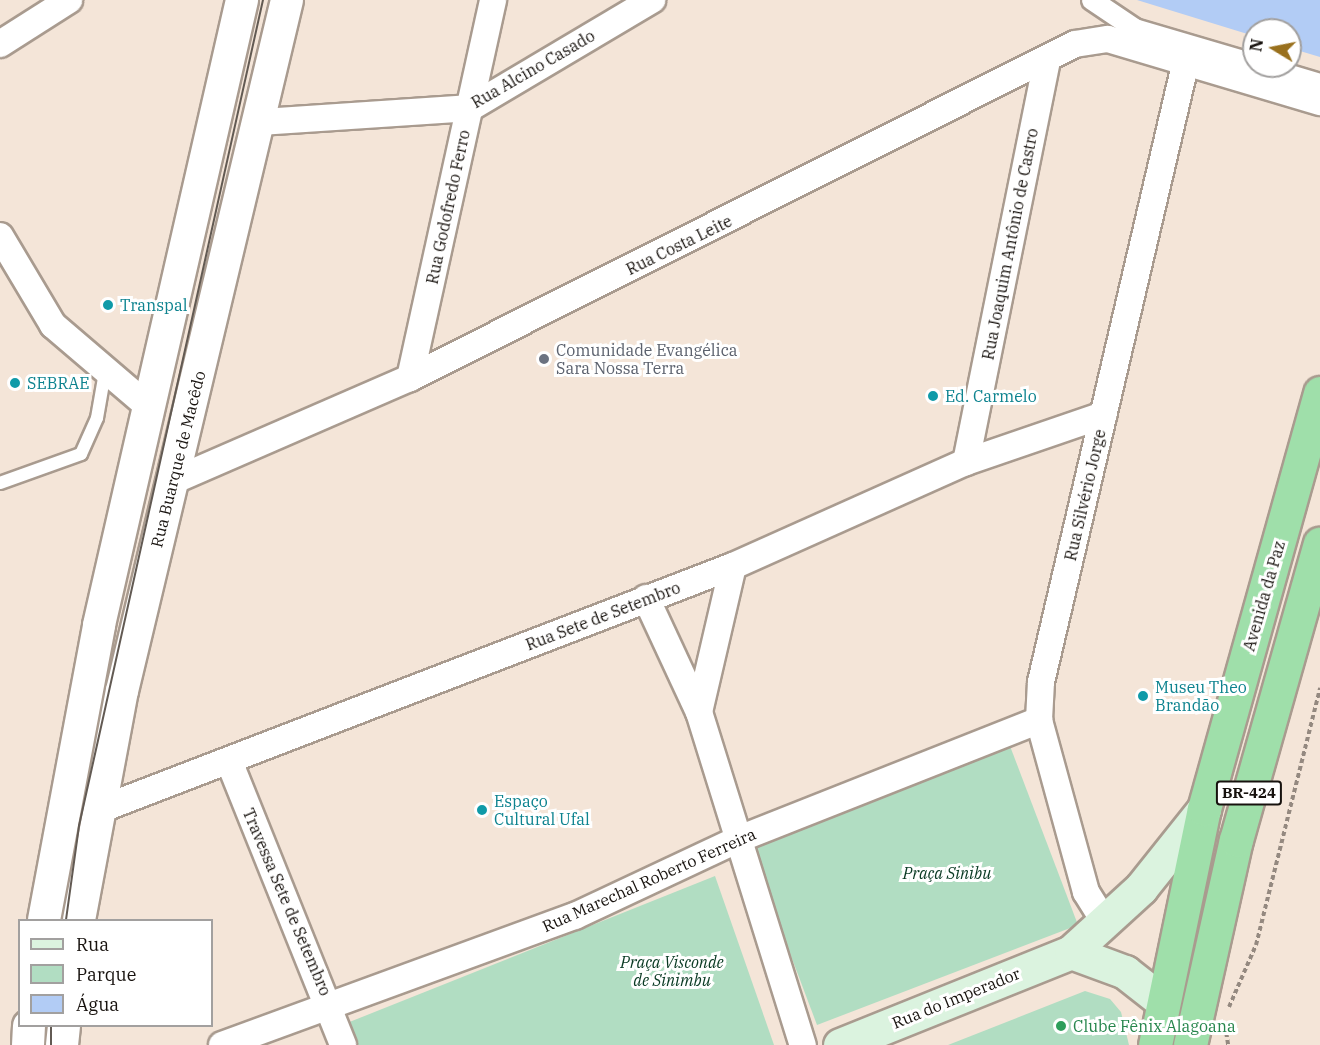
<!DOCTYPE html>
<html>
<head>
<meta charset="utf-8">
<style>
  body { margin:0 }
  #map { position:relative; width:1320px; height:1045px; overflow:hidden; background:#f4e5d8; font-family:"IBM Plex Serif",serif }
  div>[style] { position:absolute }
  [style*='--x'] { left:calc(var(--x)*1px); top:calc(var(--y)*1px); width:calc(var(--w)*1px); rotate:calc(var(--a)*1deg) }
  .green>* { inset:0; background:#b1ddc2 }
  .water>* { inset:0; background:#b2ccf5 }
  .path>* { height:4px; margin-top:-2px; transform-origin:0; background:repeating-linear-gradient(90deg,#948980 0 4.5px,transparent 0 7.5px) }
  .roads { filter:drop-shadow(2px 0 #a99b8f) drop-shadow(-2px 0 #a99b8f) drop-shadow(0 2px #a99b8f) drop-shadow(0 -2px #a99b8f) }
  .service>* { height:12px; margin:-6px; padding:0 6px; transform-origin:6px; border-radius:6px; background:#fff }
  .pedestrian>* { height:20px; margin:-10px; padding:0 10px; transform-origin:10px; border-radius:10px; background:#fff }
  .minor>* { height:26px; margin:-13px; padding:0 13px; transform-origin:13px; border-radius:13px; background:#fff }
  .tertiary>* { height:32px; margin:-16px; padding:0 16px; transform-origin:16px; border-radius:16px; background:#fff }
  .secondary>* { height:33px; margin:-16.5px; padding:0 16.5px; transform-origin:16.5px; border-radius:16.5px; background:#dbf3df }
  .trunk>* { height:33px; margin:-16.5px; padding:0 16.5px; transform-origin:16.5px; border-radius:16.5px; background:#9fdfaa }
  .tram>* { height:1.5px; margin:-0.75px; padding:0 0.75px; transform-origin:0.75px; border-radius:0.75px; background:#625a53 }
  .dots>* { width:16px; height:16px; translate:-50% -50%; box-sizing:border-box; border:3px solid #fff; border-radius:50% }
  span { translate:-50% -50%; white-space:nowrap; text-align:center; line-height:1.15; -webkit-text-stroke:6px #fff; paint-order:stroke }
  .shield-label span { padding:2px 4px; background:#fff; border:2px solid; border-radius:4px; -webkit-text-stroke-width:0 }
  .shield-label { font-size:15px; color:#17120e; font-weight:700 }
  .street-label { font-size:16px; color:#17120e }
  .culture-label { font-size:16px; color:#0d838f }
  .left { translate:0 -50%; text-align:left }
  .worship-label { font-size:16px; color:#5b616d }
  .park-label { font-size:16px; color:#083922; font-style:italic }
  .leisure-label { font-size:16px; color:#27864d }
  .legend { position:absolute; left:18px; top:919px; width:195px; height:108px; box-sizing:border-box; background:#fff; border:2px solid #a2a09f; margin:0; padding:8px 10px; list-style:none; font-size:18px; color:#17120e }
  .legend li { display:flex; align-items:center; gap:12px; height:30px }
  .legend b { width:30px; border:2px solid #a2a09f }
  .north { position:absolute; left:1242px; top:18px; width:60px; height:60px; box-sizing:border-box; background:#fff; border:2px solid #a2a09f; border-radius:50%; rotate:280deg; font-size:16px; font-weight:700; line-height:24px; text-align:center; color:#17120e }
  .north::after { content:''; display:block; margin:auto; width:21px; height:27px; background:#99701d; clip-path:polygon(50% 0,100% 100%,50% 72%,0 100%) }
</style>
</head>
<body>
<div id="map">
  <div class="green">
    <div style="clip-path:polygon(1010px 746px,1078px 925px,817px 1025px,750px 847px)"></div>
    <div style="clip-path:polygon(715px 876px,774px 1045px,354px 1045px,347px 1023px)"></div>
    <div style="clip-path:polygon(1085px 991px,1110px 999px,1121px 1012px,1129px 1045px,948px 1045px)"></div>
  </div>
  <div class="water">
    <div style="clip-path:polygon(1137px 0,1320px 0,1320px 57px,1290px 48px,1290px 30px,1254px 30px,1254px 36px)"></div>
  </div>
  <div class="path">
    <div style="--x:1229;--y:1007;--w:68;--a:-66.5"></div>
    <div style="--x:1256;--y:945;--w:265;--a:-76"></div>
    <div style="--x:1225;--y:1025;--w:20;--a:81"></div>
  </div>
  <div class="roads">
    <div class="service">
      <div style="--x:0;--y:483;--w:86;--a:-19.7"></div>
      <div style="--x:81;--y:454;--w:39;--a:-66"></div>
      <div style="--x:97;--y:418;--w:47;--a:-80.1"></div>
    </div>
    <div class="pedestrian">
      <div style="--x:1092;--y:0;--w:52;--a:34"></div>
      <div style="--x:1135;--y:29;--w:124;--a:16.4"></div>
      <div style="--x:1260;--y:66;--w:63;--a:16.7"></div>
    </div>
    <div class="minor">
      <div style="--x:0;--y:44;--w:82;--a:-32.5"></div>
      <div style="--x:261;--y:122;--w:209;--a:-3.8"></div>
      <div style="--x:470;--y:108;--w:212;--a:-30.7"></div>
      <div style="--x:0;--y:236;--w:104;--a:59.2"></div>
      <div style="--x:53;--y:325;--w:126;--a:40.5"></div>
      <div style="--x:410;--y:378;--w:387;--a:-77.6"></div>
      <div style="--x:966;--y:462;--w:409;--a:-78.6"></div>
      <div style="--x:173;--y:481;--w:258;--a:-23.5"></div>
      <div style="--x:410;--y:378;--w:744;--a:-26.67"></div>
      <div style="--x:1075;--y:44;--w:33;--a:-9"></div>
      <div style="--x:1108;--y:39;--w:221;--a:16.6"></div>
      <div style="--x:646;--y:598;--w:126;--a:65.1"></div>
      <div style="--x:699;--y:712;--w:349;--a:72.7"></div>
      <div style="--x:699;--y:712;--w:150;--a:-76.9"></div>
      <div style="--x:229;--y:761;--w:306;--a:68.1"></div>
      <div style="--x:99;--y:810;--w:679;--a:-21.05"></div>
      <div style="--x:733;--y:566;--w:255;--a:-24.1"></div>
      <div style="--x:966;--y:462;--w:145;--a:-18.9"></div>
      <div style="--x:1106;--y:924;--w:38;--a:-122"></div>
      <div style="--x:1086;--y:892;--w:178;--a:-105.3"></div>
      <div style="--x:1039;--y:720;--w:38;--a:-87"></div>
      <div style="--x:1041;--y:682;--w:638;--a:-76.86"></div>
      <div style="--x:222;--y:1045;--w:376;--a:-20.1"></div>
      <div style="--x:575;--y:916;--w:181;--a:-25.2"></div>
      <div style="--x:739;--y:839;--w:323;--a:-21.6"></div>
    </div>
    <div class="tertiary">
      <div style="--x:44;--y:920;--w:300;--a:-79.4"></div>
      <div style="--x:99;--y:625;--w:641;--a:-77.11"></div>
      <div style="--x:79;--y:920;--w:233;--a:-79.4"></div>
      <div style="--x:122;--y:691;--w:710;--a:-76.57"></div>
      <div style="--x:28;--y:1045;--w:19;--a:-87"></div>
      <div style="--x:62;--y:1045;--w:19;--a:-84"></div>
    </div>
    <div class="secondary">
      <div style="--x:1071;--y:952;--w:58;--a:20.3"></div>
      <div style="--x:1125;--y:972;--w:47;--a:38.1"></div>
      <div style="--x:840;--y:1045;--w:249;--a:-21.9"></div>
      <div style="--x:1071;--y:952;--w:95;--a:-42.4"></div>
      <div style="--x:1141;--y:888;--w:101;--a:-51.4"></div>
    </div>
    <div class="trunk">
      <div style="--x:1155;--y:1045;--w:241;--a:-78.3"></div>
      <div style="--x:1204;--y:809;--w:432;--a:-74.4"></div>
      <div style="--x:1190;--y:1045;--w:210;--a:-77.4"></div>
      <div style="--x:1236;--y:840;--w:308;--a:-74.2"></div>
    </div>
  </div>
  <div class="tram">
    <div style="--x:66;--y:920;--w:95;--a:-82.1"></div>
    <div style="--x:79;--y:826;--w:846;--a:-77.44"></div>
    <div style="--x:51;--y:1045;--w:19;--a:-90"></div>
  </div>
  <div class="dots">
    <div style="left:108px;top:305px;background:#0f9aa8"></div>
    <div style="left:544px;top:359px;background:#6b7280"></div>
    <div style="left:15px;top:383px;background:#0f9aa8"></div>
    <div style="left:933px;top:396px;background:#0f9aa8"></div>
    <div style="left:1143px;top:696px;background:#0f9aa8"></div>
    <div style="left:482px;top:810px;background:#0f9aa8"></div>
    <div style="left:1061px;top:1026px;background:#2e9e5b"></div>
  </div>
  <div class="shield-label">
    <span style="left:1249px;top:793px">BR-424</span>
  </div>
  <div class="street-label">
    <span style="left:533px;top:69px;rotate:-30deg">Rua Alcino Casado</span>
    <span style="left:448px;top:207px;rotate:-78deg">Rua Godofredo Ferro</span>
    <span style="left:1010px;top:244px;rotate:-79deg">Rua Joaquim Antônio de Castro</span>
    <span style="left:679px;top:245px;rotate:-26deg">Rua Costa Leite</span>
    <span style="left:178px;top:459px;rotate:-76deg">Rua Buarque de Macêdo</span>
    <span style="left:1085px;top:495px;rotate:-77deg">Rua Silvério Jorge</span>
    <span style="left:1264px;top:596px;rotate:-74deg">Avenida da Paz</span>
    <span style="left:603px;top:616px;rotate:-21deg">Rua Sete de Setembro</span>
    <span style="left:649px;top:880px;rotate:-24deg">Rua Marechal Roberto Ferreira</span>
    <span style="left:287px;top:902px;rotate:67deg">Travessa Sete de Setembro</span>
    <span style="left:956px;top:998px;rotate:-22deg">Rua do Imperador</span>
  </div>
  <div class="culture-label">
    <span class="left" style="left:120px;top:305px">Transpal</span>
    <span class="left" style="left:27px;top:383px">SEBRAE</span>
    <span class="left" style="left:945px;top:396px">Ed. Carmelo</span>
    <span class="left" style="left:1155px;top:696px">Museu Theo<br>Brandão</span>
    <span class="left" style="left:494px;top:810px">Espaço<br>Cultural Ufal</span>
  </div>
  <div class="worship-label">
    <span class="left" style="left:556px;top:359px">Comunidade Evangélica<br>Sara Nossa Terra</span>
  </div>
  <div class="park-label">
    <span style="left:947px;top:873px">Praça Sinibu</span>
    <span style="left:672px;top:971px">Praça Visconde<br>de Sinimbu</span>
  </div>
  <div class="leisure-label">
    <span class="left" style="left:1073px;top:1026px">Clube Fênix Alagoana</span>
  </div>
  <ul class="legend">
  <li><b style="height:8px;background:#dbf3df"></b>Rua</li>
  <li><b style="height:16px;background:#b1ddc2"></b>Parque</li>
  <li><b style="height:16px;background:#b2ccf5"></b>Água</li>
  </ul>
  <div class="north">N</div>
</div>
</body>
</html>
